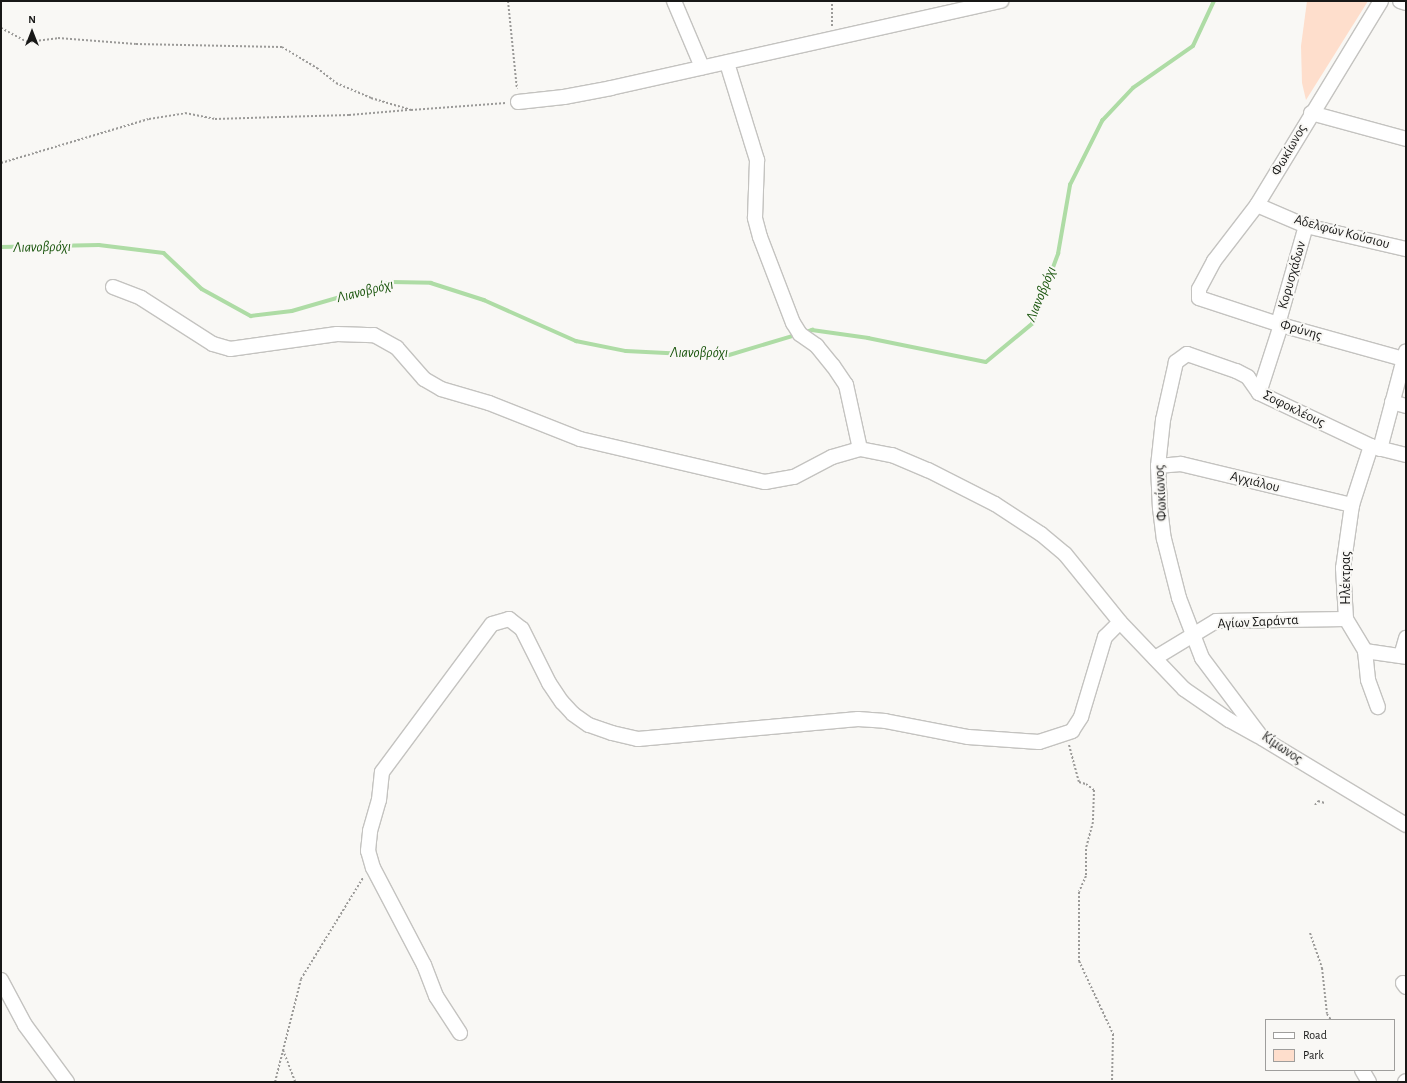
<!DOCTYPE html>
<html>
<head>
<meta charset="utf-8">
<style>
  body { margin:0 }
  #map { position:relative; width:1407px; height:1083px; overflow:hidden; background:#f9f8f5; font-family:"Alegreya Sans",sans-serif }
  div>[style] { position:absolute }
  [style*='--x'] { left:calc(var(--x)*1px); top:calc(var(--y)*1px); width:calc(var(--w)*1px); rotate:calc(var(--a)*1deg) }
  .green>* { inset:0; background:#fedecc }
  .stream>* { height:3.5px; margin:-1.75px; padding:0 1.75px; transform-origin:1.75px; border-radius:1.75px; background:#aedca5 }
  .path>* { height:2px; margin-top:-1px; transform-origin:0; background:repeating-linear-gradient(90deg,#9b9a98 0 2px,transparent 0 4px) }
  .roads { filter:drop-shadow(1px 0 #c4c3c0) drop-shadow(-1px 0 #c4c3c0) drop-shadow(0 1px #c4c3c0) drop-shadow(0 -1px #c4c3c0) }
  .street>* { height:14px; margin:-7px; padding:0 7px; transform-origin:7px; border-radius:7px; background:#fff }
  span { translate:-50% -50%; white-space:nowrap; text-align:center; line-height:1.15; -webkit-text-stroke:4px #f9f8f5; paint-order:stroke }
  .street-label { font-size:14px; color:#181817 }
  .water-label { font-size:15px; color:#1b560e; font-style:italic }
  .frame { position:absolute; inset:0; border:2px solid #181817; pointer-events:none }
  .legend { position:absolute; left:1265px; top:1019px; width:130px; height:52px; box-sizing:border-box; background:#f9f8f5; border:1px solid #9f9e9c; margin:0; padding:5px 7px; list-style:none; font-size:12px; color:#181817 }
  .legend li { display:flex; align-items:center; gap:8px; height:20px }
  .legend b { width:20px; border:1px solid #9f9e9c }
  .north { position:absolute; left:12px; top:12px; width:40px; height:40px; -webkit-text-stroke:3px #f9f8f5; paint-order:stroke; rotate:0deg; font-size:11px; font-weight:700; line-height:16px; text-align:center; color:#181817 }
  .north::after { content:''; display:block; margin:auto; width:14px; height:18px; background:#181817; clip-path:polygon(50% 0,100% 100%,50% 72%,0 100%) }
</style>
</head>
<body>
<div id="map">
  <div class="green">
    <div style="clip-path:polygon(1307px 1px,1368px 1px,1306px 100px,1302px 83px,1301px 46px)"></div>
  </div>
  <div class="stream">
    <div style="--x:1;--y:247;--w:98;--a:-1.2"></div>
    <div style="--x:99;--y:245;--w:65;--a:7"></div>
    <div style="--x:164;--y:253;--w:52;--a:43.5"></div>
    <div style="--x:202;--y:289;--w:56;--a:28.9"></div>
    <div style="--x:251;--y:316;--w:41;--a:-7"></div>
    <div style="--x:292;--y:311;--w:104;--a:-16.2"></div>
    <div style="--x:392;--y:282;--w:39;--a:1"></div>
    <div style="--x:431;--y:283;--w:56;--a:17.8"></div>
    <div style="--x:484;--y:300;--w:101;--a:24"></div>
    <div style="--x:576;--y:341;--w:51;--a:11.3"></div>
    <div style="--x:626;--y:351;--w:100;--a:2.9"></div>
    <div style="--x:726;--y:356;--w:73;--a:-16.7"></div>
    <div style="--x:804;--y:333;--w:9;--a:-21"></div>
    <div style="--x:812;--y:330;--w:57;--a:8.1"></div>
    <div style="--x:868;--y:338;--w:120;--a:11.5"></div>
    <div style="--x:986;--y:362;--w:60;--a:-39.6"></div>
    <div style="--x:1032;--y:324;--w:75;--a:-69.6"></div>
    <div style="--x:1058;--y:254;--w:70;--a:-80.1"></div>
    <div style="--x:1070;--y:185;--w:72;--a:-63.4"></div>
    <div style="--x:1102;--y:121;--w:45;--a:-46.8"></div>
    <div style="--x:1133;--y:88;--w:73;--a:-35"></div>
    <div style="--x:1193;--y:46;--w:50;--a:-65"></div>
  </div>
  <div class="path">
    <div style="--x:508;--y:1;--w:88;--a:84.2"></div>
    <div style="--x:832;--y:26;--w:25;--a:-90"></div>
    <div style="--x:1;--y:28;--w:30;--a:28"></div>
    <div style="--x:27;--y:42;--w:31;--a:-7"></div>
    <div style="--x:58;--y:38;--w:78;--a:4.4"></div>
    <div style="--x:136;--y:44;--w:146;--a:1.2"></div>
    <div style="--x:282;--y:47;--w:41;--a:31"></div>
    <div style="--x:317;--y:68;--w:24;--a:38"></div>
    <div style="--x:336;--y:83;--w:38;--a:23"></div>
    <div style="--x:371;--y:98;--w:42;--a:16.7"></div>
    <div style="--x:411;--y:110;--w:95;--a:-4.2"></div>
    <div style="--x:1;--y:163;--w:154;--a:-16.6"></div>
    <div style="--x:149;--y:119;--w:36;--a:-9"></div>
    <div style="--x:185;--y:113;--w:31;--a:11"></div>
    <div style="--x:215;--y:119;--w:134;--a:-1.7"></div>
    <div style="--x:349;--y:115;--w:59;--a:-4.8"></div>
    <div style="--x:1069;--y:745;--w:38;--a:75"></div>
    <div style="--x:1079;--y:782;--w:7;--a:16"></div>
    <div style="--x:1086;--y:784;--w:10;--a:37"></div>
    <div style="--x:1094;--y:790;--w:32;--a:92"></div>
    <div style="--x:1093;--y:822;--w:28;--a:105"></div>
    <div style="--x:1086;--y:849;--w:27;--a:90"></div>
    <div style="--x:1086;--y:876;--w:17;--a:114"></div>
    <div style="--x:1079;--y:892;--w:69;--a:90"></div>
    <div style="--x:1079;--y:961;--w:81;--a:65"></div>
    <div style="--x:1113;--y:1034;--w:48;--a:91.2"></div>
    <div style="--x:1315;--y:805;--w:5;--a:-53"></div>
    <div style="--x:1318;--y:801;--w:7;--a:16"></div>
    <div style="--x:1310;--y:933;--w:37;--a:71"></div>
    <div style="--x:1322;--y:968;--w:46;--a:83.8"></div>
    <div style="--x:1327;--y:1014;--w:7;--a:56"></div>
    <div style="--x:283;--y:1050;--w:34;--a:69"></div>
    <div style="--x:275;--y:1082;--w:106;--a:-75.8"></div>
    <div style="--x:301;--y:979;--w:119;--a:-58.5"></div>
  </div>
  <div class="roads">
    <div class="street">
      <div style="--x:674;--y:1;--w:72;--a:67"></div>
      <div style="--x:1381;--y:1;--w:239;--a:121.3"></div>
      <div style="--x:1257;--y:205;--w:71;--a:127.5"></div>
      <div style="--x:1214;--y:261;--w:32;--a:118"></div>
      <div style="--x:1199;--y:289;--w:9;--a:90"></div>
      <div style="--x:1199;--y:298;--w:86;--a:18.2"></div>
      <div style="--x:1281;--y:325;--w:128;--a:15.5"></div>
      <div style="--x:1400;--y:1;--w:6;--a:18"></div>
      <div style="--x:518;--y:102;--w:46;--a:-6.2"></div>
      <div style="--x:564;--y:97;--w:48;--a:-10.8"></div>
      <div style="--x:611;--y:88;--w:400;--a:-12.6"></div>
      <div style="--x:1311;--y:113;--w:98;--a:15.3"></div>
      <div style="--x:1257;--y:205;--w:53;--a:23.2"></div>
      <div style="--x:1306;--y:226;--w:103;--a:13"></div>
      <div style="--x:113;--y:287;--w:30;--a:21"></div>
      <div style="--x:141;--y:298;--w:85;--a:32.6"></div>
      <div style="--x:213;--y:344;--w:18;--a:16"></div>
      <div style="--x:230;--y:349;--w:108;--a:-8"></div>
      <div style="--x:337;--y:334;--w:37;--a:2"></div>
      <div style="--x:374;--y:335;--w:26;--a:29"></div>
      <div style="--x:397;--y:348;--w:41;--a:48.9"></div>
      <div style="--x:424;--y:379;--w:20;--a:30"></div>
      <div style="--x:441;--y:389;--w:50;--a:16.3"></div>
      <div style="--x:489;--y:403;--w:98;--a:21.6"></div>
      <div style="--x:580;--y:439;--w:190;--a:13.1"></div>
      <div style="--x:765;--y:482;--w:29;--a:-10"></div>
      <div style="--x:794;--y:477;--w:43;--a:-27.8"></div>
      <div style="--x:832;--y:457;--w:29;--a:-16"></div>
      <div style="--x:860;--y:449;--w:66;--a:-102.3"></div>
      <div style="--x:846;--y:385;--w:23;--a:-124"></div>
      <div style="--x:833;--y:366;--w:26;--a:-129"></div>
      <div style="--x:817;--y:346;--w:21;--a:-145"></div>
      <div style="--x:800;--y:334;--w:13;--a:-122"></div>
      <div style="--x:793;--y:323;--w:92;--a:-111"></div>
      <div style="--x:760;--y:237;--w:20;--a:-105"></div>
      <div style="--x:755;--y:218;--w:58;--a:-88"></div>
      <div style="--x:757;--y:160;--w:102;--a:-107.2"></div>
      <div style="--x:1278;--y:324;--w:102;--a:-74.1"></div>
      <div style="--x:1259;--y:393;--w:71;--a:-72.1"></div>
      <div style="--x:1392;--y:402;--w:15;--a:16"></div>
      <div style="--x:1371;--y:446;--w:62;--a:107.9"></div>
      <div style="--x:1352;--y:505;--w:64;--a:98.1"></div>
      <div style="--x:1343;--y:568;--w:51;--a:86.6"></div>
      <div style="--x:1346;--y:619;--w:37;--a:59"></div>
      <div style="--x:1365;--y:651;--w:29;--a:84"></div>
      <div style="--x:1368;--y:680;--w:29;--a:70"></div>
      <div style="--x:860;--y:449;--w:33;--a:11"></div>
      <div style="--x:892;--y:455;--w:39;--a:23"></div>
      <div style="--x:928;--y:470;--w:75;--a:26.9"></div>
      <div style="--x:995;--y:504;--w:55;--a:33.1"></div>
      <div style="--x:1041;--y:534;--w:31;--a:40"></div>
      <div style="--x:1065;--y:554;--w:87;--a:51"></div>
      <div style="--x:1120;--y:622;--w:93;--a:46.3"></div>
      <div style="--x:1184;--y:689;--w:55;--a:34.6"></div>
      <div style="--x:1229;--y:720;--w:33;--a:29"></div>
      <div style="--x:1380;--y:449;--w:101;--a:-75.1"></div>
      <div style="--x:1406;--y:455;--w:36;--a:-166"></div>
      <div style="--x:1371;--y:446;--w:124;--a:-154.7"></div>
      <div style="--x:1259;--y:393;--w:19;--a:-125"></div>
      <div style="--x:1248;--y:377;--w:13;--a:-153"></div>
      <div style="--x:1236;--y:371;--w:52;--a:-160.9"></div>
      <div style="--x:1187;--y:354;--w:14;--a:144"></div>
      <div style="--x:1176;--y:362;--w:59;--a:102.6"></div>
      <div style="--x:1163;--y:420;--w:46;--a:96.2"></div>
      <div style="--x:1158;--y:466;--w:42;--a:87.3"></div>
      <div style="--x:1160;--y:508;--w:31;--a:83"></div>
      <div style="--x:1164;--y:539;--w:61;--a:75.7"></div>
      <div style="--x:1179;--y:598;--w:64;--a:69"></div>
      <div style="--x:1202;--y:658;--w:100;--a:53.1"></div>
      <div style="--x:1262;--y:738;--w:168;--a:31.1"></div>
      <div style="--x:1158;--y:466;--w:23;--a:-5"></div>
      <div style="--x:1181;--y:464;--w:176;--a:13.5"></div>
      <div style="--x:1365;--y:651;--w:41;--a:8.3"></div>
      <div style="--x:1401;--y:656;--w:19;--a:-74"></div>
      <div style="--x:1155;--y:658;--w:71;--a:-31.2"></div>
      <div style="--x:1216;--y:621;--w:130;--a:-0.9"></div>
      <div style="--x:1;--y:980;--w:51;--a:61.9"></div>
      <div style="--x:25;--y:1025;--w:71;--a:53.6"></div>
      <div style="--x:1403;--y:983;--w:5;--a:53"></div>
      <div style="--x:460;--y:1033;--w:44;--a:-123"></div>
      <div style="--x:436;--y:996;--w:33;--a:-111"></div>
      <div style="--x:424;--y:965;--w:110;--a:-117.7"></div>
      <div style="--x:373;--y:868;--w:18;--a:-106"></div>
      <div style="--x:368;--y:851;--w:20;--a:-84"></div>
      <div style="--x:370;--y:831;--w:32;--a:-74"></div>
      <div style="--x:379;--y:800;--w:28;--a:-84"></div>
      <div style="--x:382;--y:772;--w:184;--a:-53.4"></div>
      <div style="--x:492;--y:624;--w:18;--a:-16"></div>
      <div style="--x:509;--y:619;--w:16;--a:38"></div>
      <div style="--x:522;--y:629;--w:60;--a:63.4"></div>
      <div style="--x:549;--y:683;--w:23;--a:56"></div>
      <div style="--x:562;--y:702;--w:16;--a:47"></div>
      <div style="--x:573;--y:714;--w:19;--a:35"></div>
      <div style="--x:589;--y:725;--w:24;--a:19"></div>
      <div style="--x:612;--y:733;--w:27;--a:13"></div>
      <div style="--x:638;--y:739;--w:221;--a:-5.2"></div>
      <div style="--x:858;--y:719;--w:27;--a:4"></div>
      <div style="--x:885;--y:721;--w:85;--a:10.9"></div>
      <div style="--x:968;--y:737;--w:71;--a:4"></div>
      <div style="--x:1039;--y:742;--w:35;--a:-18"></div>
      <div style="--x:1072;--y:731;--w:17;--a:-57"></div>
      <div style="--x:1081;--y:717;--w:84;--a:-73.3"></div>
      <div style="--x:1105;--y:637;--w:21;--a:-45"></div>
      <div style="--x:1362;--y:1070;--w:14;--a:60"></div>
      <div style="--x:1405;--y:1082;--w:1;--a:-45"></div>
    </div>
  </div>
  <div class="street-label">
    <span style="left:1289px;top:150px;rotate:-60deg">Φωκίωνος</span>
    <span style="left:1342px;top:232px;rotate:15deg">Αδελφών Κούσιου</span>
    <span style="left:1292px;top:275px;rotate:-74deg">Κορυσχάδων</span>
    <span style="left:1301px;top:330px;rotate:16deg">Φρύνης</span>
    <span style="left:1294px;top:409px;rotate:26deg">Σοφοκλέους</span>
    <span style="left:1255px;top:482px;rotate:14deg">Αγχιάλου</span>
    <span style="left:1161px;top:493px;rotate:-93deg">Φωκίωνος</span>
    <span style="left:1346px;top:578px;rotate:-90deg">Ηλέκτρας</span>
    <span style="left:1258px;top:622px;rotate:-3deg">Αγίων Σαράντα</span>
    <span style="left:1282px;top:748px;rotate:34deg">Κίμωνος</span>
  </div>
  <div class="water-label">
    <span style="left:42px;top:247px;rotate:-1deg">Λιανοβρόχι</span>
    <span style="left:365px;top:291px;rotate:-14deg">Λιανοβρόχι</span>
    <span style="left:1041px;top:294px;rotate:-68deg">Λιανοβρόχι</span>
    <span style="left:699px;top:353px">Λιανοβρόχι</span>
  </div>
  <div class="frame"></div>
  <ul class="legend">
  <li><b style="height:5px;background:#fff"></b>Road</li>
  <li><b style="height:11px;background:#fedecc"></b>Park</li>
  </ul>
  <div class="north">N</div>
</div>
</body>
</html>
